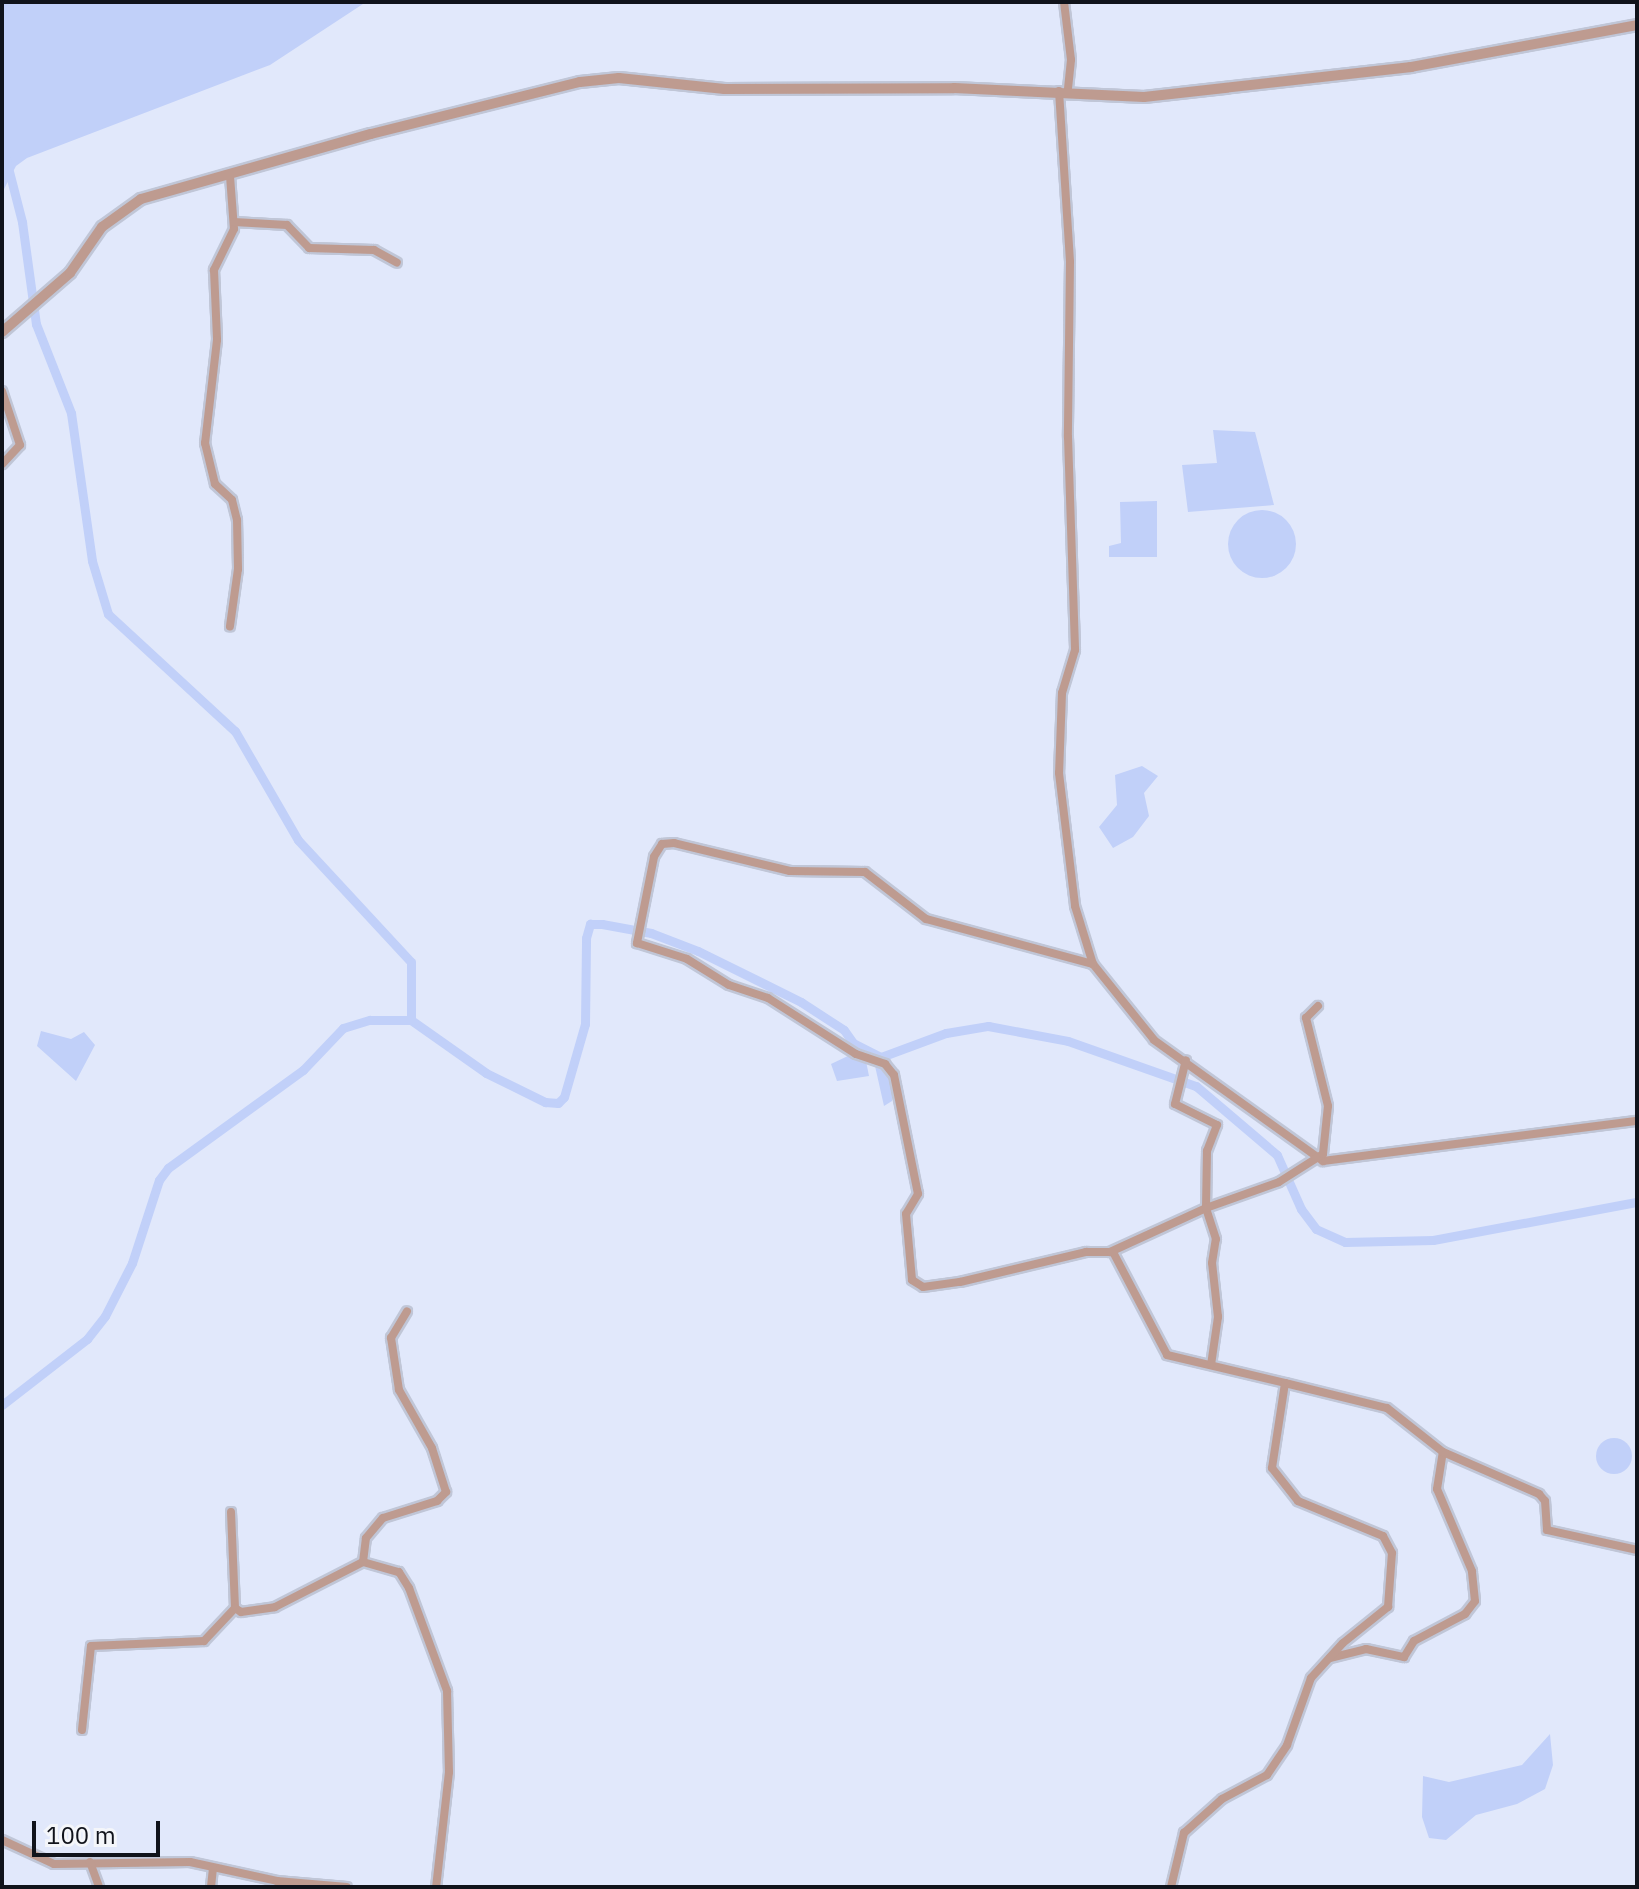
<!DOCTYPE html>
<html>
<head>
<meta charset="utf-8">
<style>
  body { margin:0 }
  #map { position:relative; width:1639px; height:1889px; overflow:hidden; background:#e1e8fb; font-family:"IBM Plex Sans",sans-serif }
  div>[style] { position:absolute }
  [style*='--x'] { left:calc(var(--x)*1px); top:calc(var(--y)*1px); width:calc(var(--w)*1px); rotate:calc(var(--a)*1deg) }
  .water>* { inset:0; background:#c1d0f9 }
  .round { border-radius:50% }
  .canal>* { height:9px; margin:-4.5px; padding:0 4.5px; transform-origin:4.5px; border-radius:4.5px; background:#c1d0f9 }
  .roads { filter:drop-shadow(2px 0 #c0c6d7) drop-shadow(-2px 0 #c0c6d7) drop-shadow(0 2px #c0c6d7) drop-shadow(0 -2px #c0c6d7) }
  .minor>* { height:8px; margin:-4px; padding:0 4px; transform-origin:4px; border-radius:4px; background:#be9b90 }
  .tertiary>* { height:10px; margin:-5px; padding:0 5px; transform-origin:5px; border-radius:5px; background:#be9b90 }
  span { translate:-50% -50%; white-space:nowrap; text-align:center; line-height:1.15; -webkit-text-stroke:8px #f4f6fa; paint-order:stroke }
  .frame { position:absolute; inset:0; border:4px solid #10131b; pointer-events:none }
  .scale { position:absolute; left:32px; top:1821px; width:128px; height:36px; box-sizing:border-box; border:4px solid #10131b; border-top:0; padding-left:10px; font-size:24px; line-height:28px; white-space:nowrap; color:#10131b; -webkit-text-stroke:6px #f4f6fa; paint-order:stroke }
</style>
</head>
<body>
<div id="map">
  <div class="water">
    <div style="clip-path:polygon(2px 2px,366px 2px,270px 65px,27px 158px,16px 166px,2px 193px)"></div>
    <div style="clip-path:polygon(1213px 430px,1255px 432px,1274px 505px,1188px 512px,1182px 465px,1217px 463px)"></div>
    <div style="clip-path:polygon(1157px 501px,1157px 557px,1109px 557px,1109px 546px,1121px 543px,1120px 502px)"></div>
    <div class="round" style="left:1228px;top:510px;width:68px;height:68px"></div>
    <div style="clip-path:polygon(1142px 766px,1158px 776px,1144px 793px,1149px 816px,1133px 837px,1113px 848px,1099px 827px,1117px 805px,1115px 775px)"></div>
    <div style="clip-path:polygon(41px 1031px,71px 1039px,84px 1032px,95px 1045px,76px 1081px,37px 1046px)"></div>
    <div style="clip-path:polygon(850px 1055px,866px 1061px,869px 1076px,837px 1081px,831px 1064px)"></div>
    <div style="clip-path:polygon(875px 1066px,888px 1070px,894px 1082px,892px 1101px,884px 1106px)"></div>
    <div class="round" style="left:1596px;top:1438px;width:36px;height:36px"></div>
    <div style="clip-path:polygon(1550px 1734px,1553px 1765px,1545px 1789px,1517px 1804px,1476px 1815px,1446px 1840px,1429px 1838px,1422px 1817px,1423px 1776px,1449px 1782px,1522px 1765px)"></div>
  </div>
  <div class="canal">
    <div style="--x:2;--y:144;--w:81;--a:75.6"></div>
    <div style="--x:22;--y:222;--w:103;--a:82.2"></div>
    <div style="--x:36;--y:324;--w:96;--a:68.5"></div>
    <div style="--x:71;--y:413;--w:149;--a:81.9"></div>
    <div style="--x:92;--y:561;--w:55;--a:73.2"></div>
    <div style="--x:108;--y:614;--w:173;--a:42.7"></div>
    <div style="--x:235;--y:731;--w:126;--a:60"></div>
    <div style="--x:298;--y:840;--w:166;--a:47.2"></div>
    <div style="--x:411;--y:962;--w:58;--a:90"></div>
    <div style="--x:411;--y:1020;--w:92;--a:35.2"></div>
    <div style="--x:486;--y:1073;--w:66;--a:26.2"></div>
    <div style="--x:545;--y:1102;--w:13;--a:4"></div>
    <div style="--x:558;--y:1103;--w:8;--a:-45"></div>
    <div style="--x:564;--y:1097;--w:76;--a:-74"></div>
    <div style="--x:585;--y:1024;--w:86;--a:-89.3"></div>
    <div style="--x:586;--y:938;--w:15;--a:-74"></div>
    <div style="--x:590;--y:924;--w:12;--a:0"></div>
    <div style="--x:602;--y:924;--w:50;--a:10.4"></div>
    <div style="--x:651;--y:933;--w:50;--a:21"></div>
    <div style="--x:698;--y:951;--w:115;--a:26.3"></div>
    <div style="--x:801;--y:1002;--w:51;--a:33.1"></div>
    <div style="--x:844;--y:1030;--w:16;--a:55"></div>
    <div style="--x:853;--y:1043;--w:31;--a:27"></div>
    <div style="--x:881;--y:1057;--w:69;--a:-20.3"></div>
    <div style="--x:946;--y:1033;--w:43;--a:-9.5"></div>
    <div style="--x:988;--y:1026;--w:81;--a:10.6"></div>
    <div style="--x:1068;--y:1041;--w:136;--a:19.4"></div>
    <div style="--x:1196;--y:1086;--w:106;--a:40.4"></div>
    <div style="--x:1277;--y:1155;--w:59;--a:66"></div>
    <div style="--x:1301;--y:1209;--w:25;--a:53"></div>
    <div style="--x:1316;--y:1229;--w:32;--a:24"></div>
    <div style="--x:1345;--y:1242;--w:88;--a:-1.3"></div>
    <div style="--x:1433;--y:1240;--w:208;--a:-10.6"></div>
    <div style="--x:2;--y:1405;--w:108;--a:-37.8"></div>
    <div style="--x:87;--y:1339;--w:29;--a:-52"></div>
    <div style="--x:105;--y:1316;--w:59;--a:-63"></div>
    <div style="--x:132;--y:1263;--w:87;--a:-72"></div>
    <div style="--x:159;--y:1180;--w:15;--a:-53"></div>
    <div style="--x:168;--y:1168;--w:167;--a:-36"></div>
    <div style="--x:303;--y:1070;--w:58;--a:-46.4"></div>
    <div style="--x:343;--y:1028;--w:28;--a:-17"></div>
    <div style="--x:370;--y:1020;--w:41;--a:0"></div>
  </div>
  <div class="roads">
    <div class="minor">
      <div style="--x:1064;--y:2;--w:58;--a:83.1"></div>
      <div style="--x:1071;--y:60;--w:31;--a:96"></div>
      <div style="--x:1059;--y:91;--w:171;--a:86.3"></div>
      <div style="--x:1070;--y:262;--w:175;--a:90.7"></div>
      <div style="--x:1068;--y:437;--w:213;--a:88.1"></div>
      <div style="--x:1075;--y:650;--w:45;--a:106.8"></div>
      <div style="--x:1062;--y:693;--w:80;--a:92.1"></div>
      <div style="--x:1059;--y:773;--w:134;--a:83.1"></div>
      <div style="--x:1075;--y:906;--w:61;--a:72.8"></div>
      <div style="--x:1093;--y:964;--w:97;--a:51.2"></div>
      <div style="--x:1154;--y:1040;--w:208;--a:35.6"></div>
      <div style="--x:1323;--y:1161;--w:317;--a:-7.3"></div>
      <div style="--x:230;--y:176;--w:53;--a:85.7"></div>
      <div style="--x:234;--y:229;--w:46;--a:116"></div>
      <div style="--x:214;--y:270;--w:70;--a:87.5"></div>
      <div style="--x:217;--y:340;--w:104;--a:96.6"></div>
      <div style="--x:205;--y:443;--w:42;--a:76.3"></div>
      <div style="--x:215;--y:484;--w:23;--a:43"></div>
      <div style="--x:232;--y:500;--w:21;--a:76"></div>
      <div style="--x:237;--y:520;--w:49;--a:88.8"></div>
      <div style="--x:238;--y:569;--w:58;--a:98"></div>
      <div style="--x:234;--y:222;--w:53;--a:3.2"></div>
      <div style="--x:287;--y:225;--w:32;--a:46"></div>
      <div style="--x:309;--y:248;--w:65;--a:1.8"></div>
      <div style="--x:374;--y:250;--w:26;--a:29"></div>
      <div style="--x:2;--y:391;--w:57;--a:71.6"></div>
      <div style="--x:20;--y:445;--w:26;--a:133"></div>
      <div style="--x:1093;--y:964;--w:173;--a:-164.9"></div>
      <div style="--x:926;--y:919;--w:77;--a:-142.4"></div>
      <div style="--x:865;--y:872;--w:75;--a:-179.2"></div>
      <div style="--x:790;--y:871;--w:119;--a:-166.4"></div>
      <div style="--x:674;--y:843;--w:12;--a:175"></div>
      <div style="--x:662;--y:844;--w:15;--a:122"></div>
      <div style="--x:654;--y:857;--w:88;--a:101.2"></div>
      <div style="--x:637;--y:943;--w:52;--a:17.7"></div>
      <div style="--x:687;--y:959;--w:49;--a:31.8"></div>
      <div style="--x:729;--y:985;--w:41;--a:18.4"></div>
      <div style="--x:768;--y:998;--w:104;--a:32.5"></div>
      <div style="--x:856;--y:1054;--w:31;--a:19"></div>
      <div style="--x:885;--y:1064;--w:14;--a:51"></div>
      <div style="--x:894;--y:1075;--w:121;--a:78.6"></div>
      <div style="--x:918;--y:1194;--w:23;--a:121"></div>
      <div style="--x:906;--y:1214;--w:66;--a:84.8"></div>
      <div style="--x:912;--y:1280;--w:13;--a:32"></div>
      <div style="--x:923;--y:1287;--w:37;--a:-8"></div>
      <div style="--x:960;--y:1282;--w:130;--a:-13.4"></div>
      <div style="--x:1086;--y:1252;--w:27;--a:0"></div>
      <div style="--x:1113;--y:1252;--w:116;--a:62.3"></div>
      <div style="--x:1167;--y:1355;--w:121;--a:13.3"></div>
      <div style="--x:1110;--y:1252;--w:106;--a:-24.6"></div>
      <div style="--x:1206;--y:1208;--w:57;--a:-89"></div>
      <div style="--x:1207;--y:1151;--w:28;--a:-69"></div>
      <div style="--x:1217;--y:1125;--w:47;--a:-153.4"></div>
      <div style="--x:1175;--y:1104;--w:45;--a:-76"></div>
      <div style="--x:1211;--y:1365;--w:49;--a:-81.7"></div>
      <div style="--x:1218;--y:1317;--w:54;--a:-96.3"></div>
      <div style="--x:1212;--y:1263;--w:24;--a:-81"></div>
      <div style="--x:1216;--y:1239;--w:33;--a:-108"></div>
      <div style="--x:1206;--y:1208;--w:77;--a:-19.6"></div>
      <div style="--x:1279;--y:1182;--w:52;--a:-32.5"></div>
      <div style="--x:1323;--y:1154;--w:48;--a:-84.1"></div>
      <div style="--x:1328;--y:1106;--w:91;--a:-104"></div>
      <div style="--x:1306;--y:1018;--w:17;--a:-45"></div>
      <div style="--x:231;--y:1512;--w:96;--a:87.6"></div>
      <div style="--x:235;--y:1608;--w:7;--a:34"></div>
      <div style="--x:241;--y:1612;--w:34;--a:-8"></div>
      <div style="--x:275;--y:1607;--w:99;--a:-27.1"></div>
      <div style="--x:363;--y:1562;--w:37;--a:16"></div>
      <div style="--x:399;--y:1572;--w:19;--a:58"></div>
      <div style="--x:409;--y:1588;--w:110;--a:69.7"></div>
      <div style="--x:447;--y:1691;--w:81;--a:88.6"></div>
      <div style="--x:449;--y:1772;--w:116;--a:96.4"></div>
      <div style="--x:363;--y:1562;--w:24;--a:-83"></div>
      <div style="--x:366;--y:1538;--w:26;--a:-50"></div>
      <div style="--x:383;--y:1518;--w:57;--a:-17.5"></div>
      <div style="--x:437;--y:1501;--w:13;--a:-45"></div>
      <div style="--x:446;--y:1492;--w:46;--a:-107.7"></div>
      <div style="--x:432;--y:1448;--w:67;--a:-119.6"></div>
      <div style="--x:399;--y:1390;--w:53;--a:-98.7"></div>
      <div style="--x:391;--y:1338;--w:31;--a:-59"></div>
      <div style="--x:1330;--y:1658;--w:37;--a:-14"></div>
      <div style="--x:1366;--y:1649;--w:39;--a:12"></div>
      <div style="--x:1404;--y:1657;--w:19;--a:-58"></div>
      <div style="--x:1414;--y:1641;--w:58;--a:-27.9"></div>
      <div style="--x:1465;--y:1614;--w:16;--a:-52"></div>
      <div style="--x:1475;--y:1601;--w:30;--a:-96"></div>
      <div style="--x:1472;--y:1571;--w:89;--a:-113.1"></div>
      <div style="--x:1437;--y:1489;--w:37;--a:-81"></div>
      <div style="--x:82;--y:1730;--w:84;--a:-83.9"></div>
      <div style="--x:91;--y:1646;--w:113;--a:-2.5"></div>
      <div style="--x:204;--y:1641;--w:45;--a:-46.8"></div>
      <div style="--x:2;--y:1840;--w:57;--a:24.8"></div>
      <div style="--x:54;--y:1864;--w:136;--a:-0.8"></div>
      <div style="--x:190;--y:1862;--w:89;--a:12.3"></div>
      <div style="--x:277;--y:1881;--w:70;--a:4.9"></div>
      <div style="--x:90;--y:1862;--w:27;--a:70"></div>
      <div style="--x:211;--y:1887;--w:19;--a:-84"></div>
      <div style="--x:1171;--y:1887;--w:56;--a:-76.5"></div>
      <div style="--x:1184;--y:1833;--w:51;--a:-41.8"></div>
      <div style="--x:1222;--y:1799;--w:51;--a:-28.1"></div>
      <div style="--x:1267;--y:1775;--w:36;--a:-56"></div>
      <div style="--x:1287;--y:1745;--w:71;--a:-70.3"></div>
      <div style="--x:1311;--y:1678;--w:47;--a:-47.6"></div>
      <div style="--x:1343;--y:1643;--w:58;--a:-38.7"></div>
      <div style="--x:1388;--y:1607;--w:54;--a:-85.8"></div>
      <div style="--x:1392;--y:1553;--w:19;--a:-118"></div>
      <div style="--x:1383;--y:1536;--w:92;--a:-157.6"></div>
      <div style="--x:1298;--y:1501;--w:42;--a:-128.2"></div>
      <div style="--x:1272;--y:1468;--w:86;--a:-81.3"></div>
      <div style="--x:1285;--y:1383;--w:105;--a:13.8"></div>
      <div style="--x:1387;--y:1408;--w:71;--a:38.2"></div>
      <div style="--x:1443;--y:1452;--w:105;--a:23.6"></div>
      <div style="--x:1539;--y:1494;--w:9;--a:49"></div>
      <div style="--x:1545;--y:1501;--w:29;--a:86"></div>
      <div style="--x:1547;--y:1530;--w:92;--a:12.5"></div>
    </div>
    <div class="tertiary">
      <div style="--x:2;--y:332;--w:90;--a:-40.9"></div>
      <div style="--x:70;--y:273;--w:56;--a:-55.2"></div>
      <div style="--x:102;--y:227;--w:48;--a:-35.7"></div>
      <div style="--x:141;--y:199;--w:239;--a:-15.8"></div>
      <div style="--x:371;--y:134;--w:215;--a:-14"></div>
      <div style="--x:580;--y:82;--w:39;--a:-6"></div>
      <div style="--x:619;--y:78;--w:106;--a:6"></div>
      <div style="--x:724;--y:89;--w:230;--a:-0.2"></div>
      <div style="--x:954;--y:88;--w:190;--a:2.7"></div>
      <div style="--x:1144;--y:97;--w:269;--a:-6.4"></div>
      <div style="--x:1411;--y:67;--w:230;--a:-10.5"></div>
    </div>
  </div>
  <div class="frame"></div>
  <div class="scale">100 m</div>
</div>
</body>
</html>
